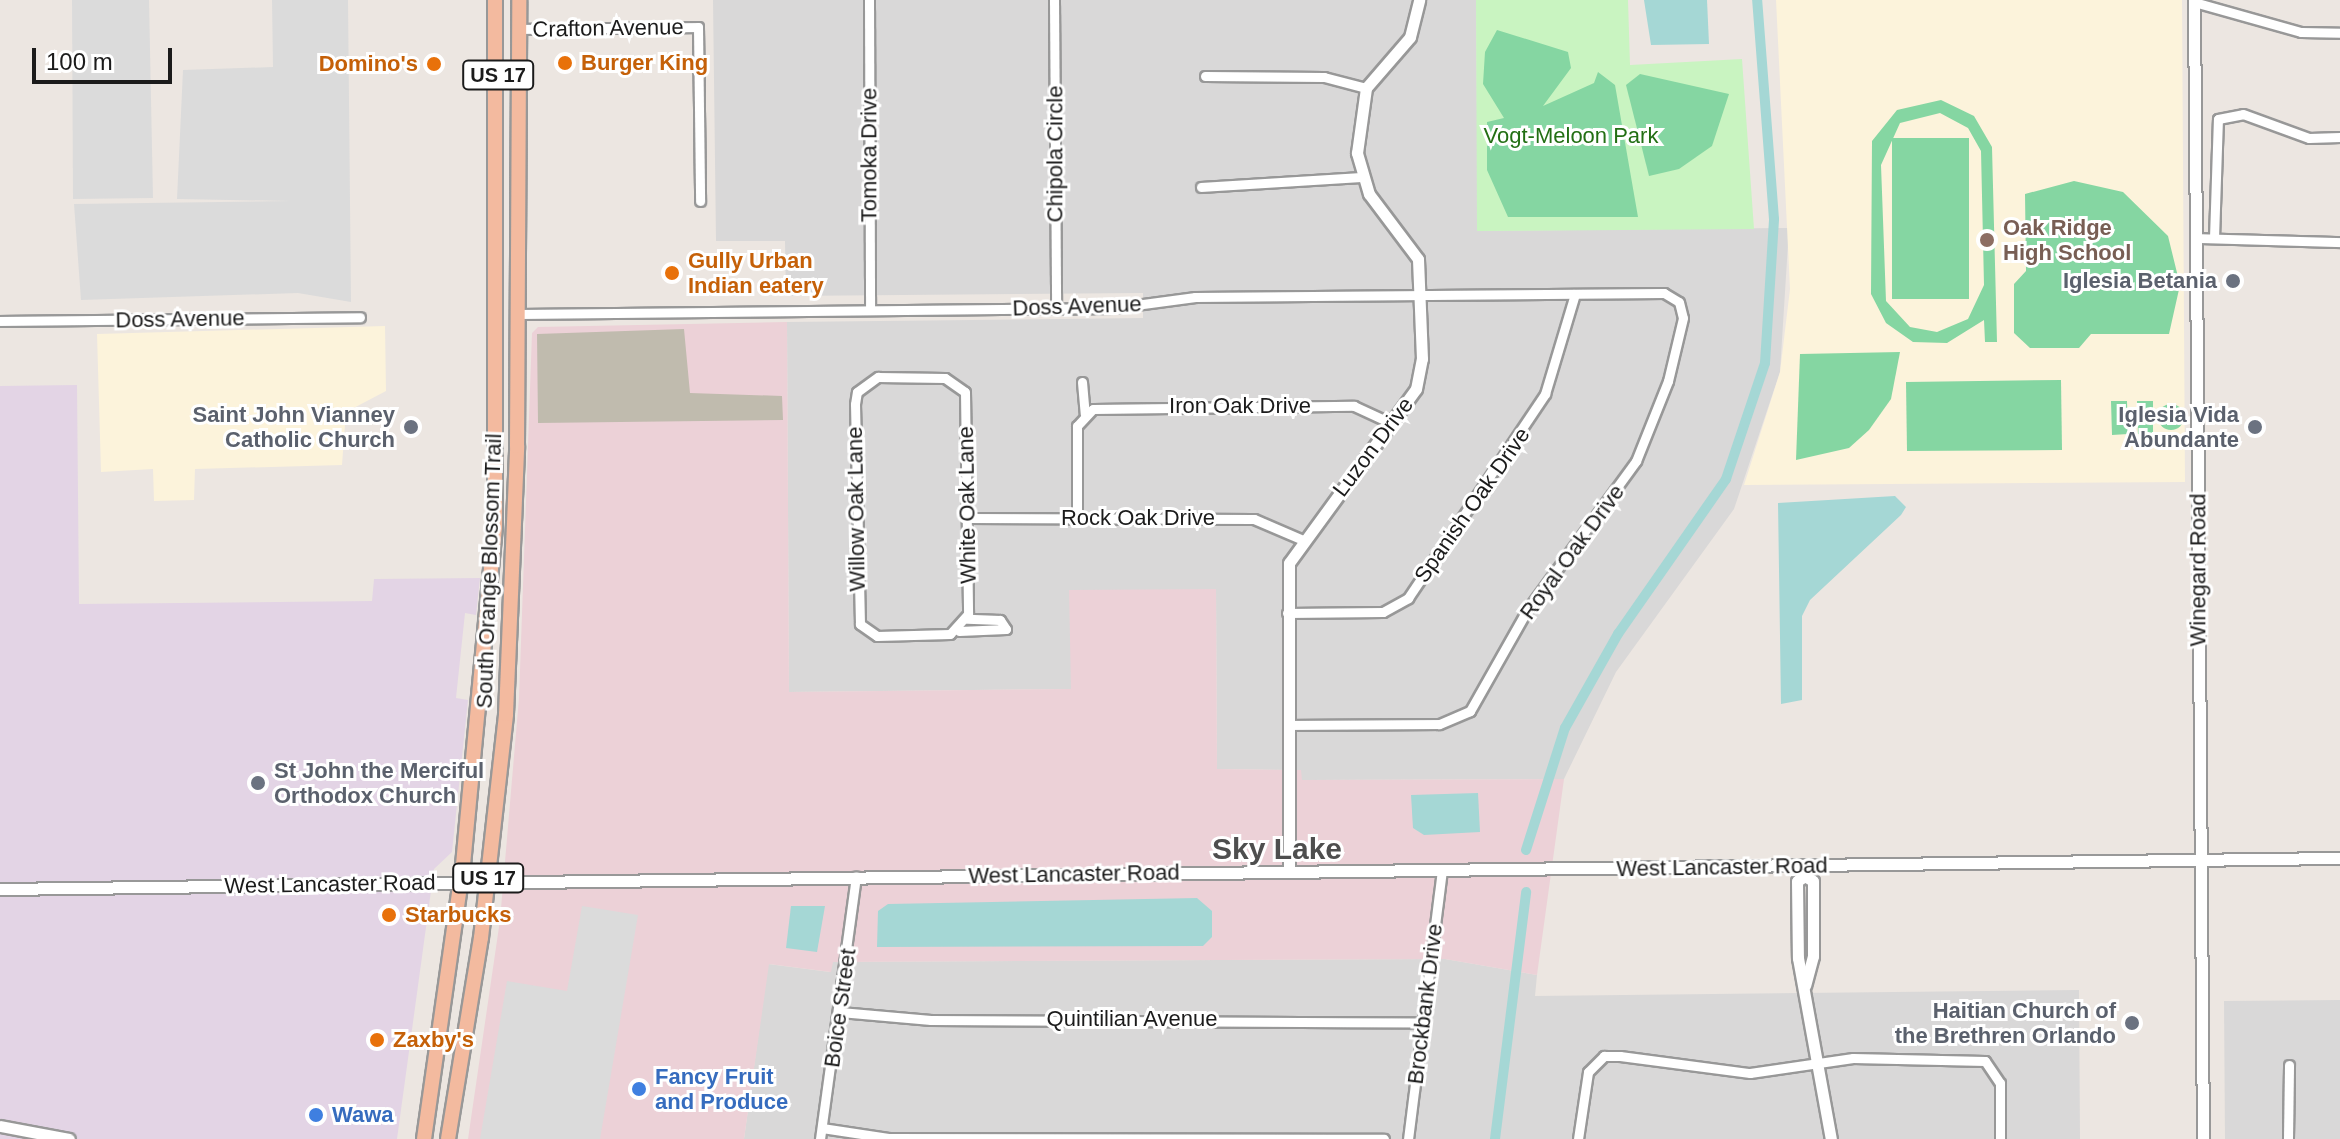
<!DOCTYPE html>
<html>
<head>
<meta charset="utf-8">
<style>
  body { margin:0 }
  #map { position:relative; width:2340px; height:1139px; overflow:hidden; background:#ece6e1; font-family:Helvetica,sans-serif }
  div>[style] { position:absolute }
  [style*='--x'] { left:calc(var(--x)*1px); top:calc(var(--y)*1px); width:calc(var(--w)*1px); rotate:calc(var(--a)*1deg) }
  .residential>* { inset:0; background:#d9d8d8 }
  .commercial>* { inset:0; background:#ecd1d7 }
  .industrial>* { inset:0; background:#e3d4e5 }
  .education>* { inset:0; background:#fcf3db }
  .construction>* { inset:0; background:#c0bbae }
  .park>* { inset:0; background:#c9f4c1 }
  .pitch>* { inset:0; background:#85d6a2 }
  .round { border-radius:50% }
  .parking>* { inset:0; background:#dbdbdb }
  .water>* { inset:0; background:#a5d7d5 }
  .canal>* { height:10px; margin:-5px; padding:0 5px; transform-origin:5px; border-radius:5px; background:#a5d7d5 }
  .roads { filter:drop-shadow(2px 0 #989898) drop-shadow(-2px 0 #989898) drop-shadow(0 2px #989898) drop-shadow(0 -2px #989898) }
  .minor>* { height:9px; margin:-4.5px; padding:0 4.5px; transform-origin:4.5px; border-radius:4.5px; background:#fff }
  .tertiary>* { height:11px; margin:-5.5px; padding:0 5.5px; transform-origin:5.5px; border-radius:5.5px; background:#fff }
  .primary>* { height:14px; margin:-7px; padding:0 7px; transform-origin:7px; border-radius:7px; background:#f3ba9f }
  .dots>* { width:22px; height:22px; translate:-50% -50%; box-sizing:border-box; border:4px solid #fff; border-radius:50% }
  span { translate:-50% -50%; white-space:nowrap; text-align:center; line-height:1.15; -webkit-text-stroke:6px #fff; paint-order:stroke }
  .shield-label span { padding:2px 6px; background:#fff; border:2px solid; border-radius:6px; -webkit-text-stroke-width:0 }
  .shield-label { font-size:20px; color:#1b1b1b; font-weight:700 }
  .street-label { font-size:22px; color:#1b1b1b }
  .food-label { font-size:22px; color:#c56008; font-weight:700 }
  .left { translate:0 -50%; text-align:left }
  .right { translate:-100% -50%; text-align:right }
  .park-label { font-size:22px; color:#236f14 }
  .education-label { font-size:22px; color:#785e54; font-weight:700 }
  .worship-label { font-size:22px; color:#5b616d; font-weight:700 }
  .shop-label { font-size:22px; color:#366cbe; font-weight:700 }
  .district-label { font-size:30px; color:#4e4e4e; font-weight:700 }
  .scale { position:absolute; left:32px; top:48px; width:140px; height:36px; box-sizing:border-box; border:4px solid #1b1b1b; border-top:0; padding-left:10px; font-size:24px; line-height:28px; white-space:nowrap; color:#1b1b1b; -webkit-text-stroke:6px #fff; paint-order:stroke }
</style>
</head>
<body>
<div id="map">
  <div class="residential">
    <div style="clip-path:polygon(713px 0,1476px 0,1478px 231px,1789px 228px,1780px 372px,1734px 509px,1616px 672px,1564px 779px,1301px 780px,1301px 770px,1217px 769px,1216px 589px,1071px 689px,789px 692px,787px 322px,1143px 318px,1143px 293px,786px 296px,785px 241px,716px 241px)"></div>
    <div style="clip-path:polygon(1445px 959px,1537px 975px,1535px 996px,2079px 990px,2080px 1139px,744px 1139px,768px 964px,830px 972px,832px 962px)"></div>
    <div style="clip-path:polygon(2340px 1000px,2340px 1139px,2225px 1139px,2224px 1001px)"></div>
  </div>
  <div class="commercial">
    <div style="clip-path:polygon(787px 322px,789px 692px,1071px 689px,1069px 590px,1216px 589px,1217px 769px,1301px 770px,1302px 780px,1564px 779px,1537px 975px,1445px 959px,833px 962px,831px 972px,769px 964px,744px 1139px,468px 1139px,500px 920px,519px 698px,532px 333px,538px 327px)"></div>
  </div>
  <div class="industrial">
    <div style="clip-path:polygon(77px 385px,79px 604px,372px 601px,374px 579px,480px 578px,476px 615px,465px 613px,456px 698px,468px 700px,452px 852px,434px 869px,397px 1139px,0 1139px,0 386px)"></div>
  </div>
  <div class="education">
    <div style="clip-path:polygon(1776px 0,2182px 0,2185px 482px,1744px 485px,1780px 372px,1790px 289px)"></div>
    <div style="clip-path:polygon(385px 326px,386px 391px,346px 412px,342px 465px,195px 469px,194px 500px,154px 501px,153px 469px,101px 472px,97px 334px)"></div>
  </div>
  <div class="construction">
    <div style="clip-path:polygon(684px 329px,690px 393px,782px 396px,783px 420px,538px 423px,537px 334px)"></div>
  </div>
  <div class="park">
    <div style="clip-path:polygon(1476px 0,1628px 0,1630px 65px,1742px 59px,1754px 229px,1477px 231px)"></div>
  </div>
  <div class="pitch">
    <div style="clip-path:polygon(1497px 30px,1568px 52px,1571px 68px,1543px 106px,1594px 83px,1598px 72px,1615px 85px,1638px 217px,1508px 217px,1487px 170px,1487px 122px,1504px 118px,1483px 84px,1485px 52px)"></div>
    <div style="clip-path:polygon(1640px 74px,1729px 94px,1712px 146px,1679px 169px,1649px 176px,1626px 85px)"></div>
    <div style="clip-path:polygon(evenodd,1941px 100px,1974px 116px,1992px 147px,1997px 342px,1985px 342px,1984px 320px,1947px 343px,1913px 342px,1886px 323px,1871px 294px,1872px 141px,1897px 110px,1941px 100px,1940px 113px,1968px 128px,1981px 151px,1984px 285px,1968px 319px,1937px 332px,1910px 327px,1886px 301px,1881px 165px,1900px 123px,1940px 113px)"></div>
    <div style="clip-path:polygon(1892px 138px,1969px 138px,1969px 299px,1892px 299px)"></div>
    <div style="clip-path:polygon(2074px 181px,2123px 192px,2168px 236px,2180px 285px,2169px 334px,2091px 334px,2079px 348px,2030px 348px,2014px 333px,2014px 284px,2026px 271px,2025px 194px)"></div>
    <div style="clip-path:polygon(1900px 352px,1891px 399px,1869px 430px,1849px 448px,1796px 460px,1800px 354px)"></div>
    <div style="clip-path:polygon(2061px 380px,2062px 450px,1907px 451px,1906px 382px)"></div>
    <div style="clip-path:polygon(2111px 401px,2127px 401px,2128px 434px,2112px 435px)"></div>
    <div style="clip-path:polygon(2137px 401px,2153px 401px,2153px 434px,2138px 434px)"></div>
    <div class="round" style="left:2158px;top:404px;width:26px;height:26px"></div>
  </div>
  <div class="parking">
    <div style="clip-path:polygon(72px 0,149px 0,153px 198px,73px 199px)"></div>
    <div style="clip-path:polygon(272px 0,348px 0,351px 302px,298px 293px,81px 300px,74px 204px,291px 201px,177px 199px,183px 70px,273px 67px)"></div>
    <div style="clip-path:polygon(582px 906px,638px 915px,600px 1139px,480px 1139px,507px 981px,567px 991px)"></div>
  </div>
  <div class="water">
    <div style="clip-path:polygon(1644px 0,1707px 0,1709px 44px,1651px 45px)"></div>
    <div style="clip-path:polygon(1895px 496px,1906px 507px,1901px 515px,1810px 600px,1802px 616px,1802px 700px,1781px 704px,1778px 503px)"></div>
    <div style="clip-path:polygon(1478px 793px,1480px 832px,1424px 835px,1413px 828px,1411px 795px)"></div>
    <div style="clip-path:polygon(1197px 898px,1212px 911px,1212px 937px,1203px 946px,877px 947px,878px 911px,888px 904px)"></div>
    <div style="clip-path:polygon(791px 906px,825px 906px,817px 952px,786px 948px)"></div>
  </div>
  <div class="canal">
    <div style="--x:1526;--y:850;--w:128;--a:-72.3"></div>
    <div style="--x:1565;--y:728;--w:108;--a:-60.6"></div>
    <div style="--x:1618;--y:634;--w:189;--a:-55.1"></div>
    <div style="--x:1726;--y:479;--w:122;--a:-71.4"></div>
    <div style="--x:1765;--y:363;--w:144;--a:-86.4"></div>
    <div style="--x:1774;--y:219;--w:220;--a:-94.4"></div>
    <div style="--x:1495;--y:1139;--w:249;--a:-82.8"></div>
  </div>
  <div class="roads">
    <div class="minor">
      <div style="--x:869;--y:0;--w:310;--a:89.8"></div>
      <div style="--x:1054;--y:0;--w:308;--a:89.6"></div>
      <div style="--x:2194;--y:2;--w:111;--a:15.7"></div>
      <div style="--x:2301;--y:32;--w:39;--a:1"></div>
      <div style="--x:519;--y:29;--w:179;--a:-0.6"></div>
      <div style="--x:698;--y:27;--w:174;--a:89.3"></div>
      <div style="--x:1205;--y:76;--w:119;--a:0.5"></div>
      <div style="--x:1324;--y:77;--w:43;--a:14.7"></div>
      <div style="--x:1201;--y:187;--w:160;--a:-3.6"></div>
      <div style="--x:2196;--y:238;--w:144;--a:1.6"></div>
      <div style="--x:2214;--y:238;--w:119;--a:-88.1"></div>
      <div style="--x:2218;--y:119;--w:25;--a:-11"></div>
      <div style="--x:2243;--y:114;--w:70;--a:20"></div>
      <div style="--x:2309;--y:138;--w:31;--a:-2"></div>
      <div style="--x:519;--y:314;--w:594;--a:-0.58"></div>
      <div style="--x:1113;--y:308;--w:83;--a:-7.6"></div>
      <div style="--x:1195;--y:297;--w:469;--a:-0.5"></div>
      <div style="--x:1664;--y:293;--w:17;--a:31"></div>
      <div style="--x:1679;--y:302;--w:16;--a:76"></div>
      <div style="--x:1683;--y:318;--w:65;--a:103.4"></div>
      <div style="--x:1668;--y:381;--w:86;--a:111.8"></div>
      <div style="--x:1636;--y:461;--w:187;--a:126.1"></div>
      <div style="--x:1526;--y:612;--w:114;--a:119.5"></div>
      <div style="--x:1470;--y:711;--w:34;--a:157"></div>
      <div style="--x:1439;--y:724;--w:151;--a:179.6"></div>
      <div style="--x:0;--y:321;--w:360;--a:-0.6"></div>
      <div style="--x:878;--y:377;--w:67;--a:0.9"></div>
      <div style="--x:945;--y:378;--w:24;--a:35"></div>
      <div style="--x:965;--y:392;--w:222;--a:89.2"></div>
      <div style="--x:968;--y:614;--w:27;--a:132"></div>
      <div style="--x:950;--y:634;--w:73;--a:178.4"></div>
      <div style="--x:877;--y:636;--w:21;--a:-145"></div>
      <div style="--x:860;--y:624;--w:220;--a:-91.3"></div>
      <div style="--x:855;--y:404;--w:12;--a:-81"></div>
      <div style="--x:857;--y:392;--w:26;--a:-36"></div>
      <div style="--x:1082;--y:382;--w:32;--a:85"></div>
      <div style="--x:1077;--y:517;--w:91;--a:-90"></div>
      <div style="--x:1077;--y:426;--w:23;--a:-47"></div>
      <div style="--x:1093;--y:409;--w:261;--a:-0.7"></div>
      <div style="--x:1354;--y:406;--w:43;--a:24.8"></div>
      <div style="--x:967;--y:518;--w:287;--a:0.2"></div>
      <div style="--x:1254;--y:519;--w:53;--a:23.2"></div>
      <div style="--x:1287;--y:613;--w:96;--a:-0.6"></div>
      <div style="--x:1383;--y:612;--w:29;--a:-29"></div>
      <div style="--x:1408;--y:598;--w:246;--a:-56.1"></div>
      <div style="--x:1545;--y:394;--w:104;--a:-73.3"></div>
      <div style="--x:959;--y:631;--w:47;--a:-2.4"></div>
      <div style="--x:1006;--y:629;--w:11;--a:-124"></div>
      <div style="--x:1000;--y:620;--w:33;--a:-178"></div>
      <div style="--x:840;--y:1012;--w:91;--a:5"></div>
      <div style="--x:931;--y:1020;--w:493;--a:0.3"></div>
      <div style="--x:822;--y:1128;--w:67;--a:8.6"></div>
      <div style="--x:888;--y:1138;--w:496;--a:0.1"></div>
      <div style="--x:820;--y:1139;--w:265;--a:-82.2"></div>
      <div style="--x:1408;--y:1139;--w:271;--a:-82.8"></div>
      <div style="--x:1578;--y:1139;--w:68;--a:-81.5"></div>
      <div style="--x:1588;--y:1072;--w:23;--a:-45"></div>
      <div style="--x:1604;--y:1056;--w:16;--a:0"></div>
      <div style="--x:1620;--y:1056;--w:131;--a:7.5"></div>
      <div style="--x:1750;--y:1073;--w:104;--a:-8.3"></div>
      <div style="--x:1853;--y:1058;--w:132;--a:1.3"></div>
      <div style="--x:1985;--y:1061;--w:27;--a:56"></div>
      <div style="--x:2000;--y:1083;--w:56;--a:90"></div>
      <div style="--x:2288;--y:1139;--w:74;--a:-89.2"></div>
    </div>
    <div class="tertiary">
      <div style="--x:2194;--y:0;--w:1139;--a:89.55"></div>
      <div style="--x:1289;--y:871;--w:308;--a:-90"></div>
      <div style="--x:1289;--y:563;--w:215;--a:-53.9"></div>
      <div style="--x:1416;--y:389;--w:31;--a:-79"></div>
      <div style="--x:1422;--y:359;--w:100;--a:-92.3"></div>
      <div style="--x:1418;--y:259;--w:81;--a:-127"></div>
      <div style="--x:1369;--y:194;--w:43;--a:-106.3"></div>
      <div style="--x:1357;--y:153;--w:66;--a:-82.1"></div>
      <div style="--x:1366;--y:88;--w:67;--a:-49.2"></div>
      <div style="--x:1410;--y:37;--w:38;--a:-76"></div>
      <div style="--x:1805;--y:876;--w:9;--a:148"></div>
      <div style="--x:1797;--y:881;--w:77;--a:89.3"></div>
      <div style="--x:1798;--y:958;--w:184;--a:79.7"></div>
      <div style="--x:1805;--y:876;--w:9;--a:32"></div>
      <div style="--x:1813;--y:881;--w:75;--a:90"></div>
      <div style="--x:1813;--y:956;--w:30;--a:105"></div>
      <div style="--x:0;--y:889;--w:2340;--a:-0.76"></div>
      <div style="--x:0;--y:1126;--w:70;--a:10.7"></div>
    </div>
    <div class="primary">
      <div style="--x:424;--y:1139;--w:277;--a:-81.9"></div>
      <div style="--x:463;--y:865;--w:340;--a:-84.6"></div>
      <div style="--x:495;--y:527;--w:527;--a:-90"></div>
      <div style="--x:448;--y:1139;--w:204;--a:-80.7"></div>
      <div style="--x:481;--y:938;--w:225;--a:-83.6"></div>
      <div style="--x:506;--y:714;--w:268;--a:-87.6"></div>
      <div style="--x:517;--y:446;--w:446;--a:-89.7"></div>
    </div>
  </div>
  <div class="dots">
    <div style="left:565px;top:63px;background:#e8710a"></div>
    <div style="left:434px;top:64px;background:#e8710a"></div>
    <div style="left:1987px;top:240px;background:#8d6e63"></div>
    <div style="left:672px;top:273px;background:#e8710a"></div>
    <div style="left:2233px;top:281px;background:#6b7280"></div>
    <div style="left:411px;top:427px;background:#6b7280"></div>
    <div style="left:2255px;top:427px;background:#6b7280"></div>
    <div style="left:258px;top:783px;background:#6b7280"></div>
    <div style="left:389px;top:915px;background:#e8710a"></div>
    <div style="left:2132px;top:1023px;background:#6b7280"></div>
    <div style="left:377px;top:1040px;background:#e8710a"></div>
    <div style="left:639px;top:1089px;background:#3f7fe0"></div>
    <div style="left:316px;top:1115px;background:#3f7fe0"></div>
  </div>
  <div class="shield-label">
    <span style="left:498px;top:75px">US 17</span>
    <span style="left:488px;top:878px">US 17</span>
  </div>
  <div class="street-label">
    <span style="left:608px;top:28px;rotate:-1deg">Crafton Avenue</span>
    <span style="left:1055px;top:154px;rotate:-90deg">Chipola Circle</span>
    <span style="left:869px;top:155px;rotate:-90deg">Tomoka Drive</span>
    <span style="left:1077px;top:306px;rotate:-2deg">Doss Avenue</span>
    <span style="left:180px;top:319px;rotate:-1deg">Doss Avenue</span>
    <span style="left:1240px;top:406px">Iron Oak Drive</span>
    <span style="left:1373px;top:447px;rotate:-53deg">Luzon Drive</span>
    <span style="left:967px;top:505px;rotate:-91deg">White Oak Lane</span>
    <span style="left:1472px;top:505px;rotate:-55deg">Spanish Oak Drive</span>
    <span style="left:856px;top:509px;rotate:-91deg">Willow Oak Lane</span>
    <span style="left:1138px;top:518px">Rock Oak Drive</span>
    <span style="left:1572px;top:552px;rotate:-54deg">Royal Oak Drive</span>
    <span style="left:2198px;top:570px;rotate:-90deg">Winegard Road</span>
    <span style="left:489px;top:571px;rotate:-88deg">South Orange Blossom Trail</span>
    <span style="left:1722px;top:867px;rotate:-1deg">West Lancaster Road</span>
    <span style="left:1074px;top:874px;rotate:-1deg">West Lancaster Road</span>
    <span style="left:330px;top:884px;rotate:-1deg">West Lancaster Road</span>
    <span style="left:1425px;top:1004px;rotate:-83deg">Brockbank Drive</span>
    <span style="left:840px;top:1008px;rotate:-82deg">Boice Street</span>
    <span style="left:1132px;top:1019px">Quintilian Avenue</span>
  </div>
  <div class="food-label">
    <span class="left" style="left:581px;top:63px">Burger King</span>
    <span class="right" style="left:418px;top:64px">Domino's</span>
    <span class="left" style="left:688px;top:273px">Gully Urban<br>Indian eatery</span>
    <span class="left" style="left:405px;top:915px">Starbucks</span>
    <span class="left" style="left:393px;top:1040px">Zaxby's</span>
  </div>
  <div class="park-label">
    <span style="left:1571px;top:136px">Vogt-Meloon Park</span>
  </div>
  <div class="education-label">
    <span class="left" style="left:2003px;top:240px">Oak Ridge<br>High School</span>
  </div>
  <div class="worship-label">
    <span class="right" style="left:2217px;top:281px">Iglesia Betania</span>
    <span class="right" style="left:395px;top:427px">Saint John Vianney<br>Catholic Church</span>
    <span class="right" style="left:2239px;top:427px">Iglesia Vida<br>Abundante</span>
    <span class="left" style="left:274px;top:783px">St John the Merciful<br>Orthodox Church</span>
    <span class="right" style="left:2116px;top:1023px">Haitian Church of<br>the Brethren Orlando</span>
  </div>
  <div class="shop-label">
    <span class="left" style="left:655px;top:1089px">Fancy Fruit<br>and Produce</span>
    <span class="left" style="left:332px;top:1115px">Wawa</span>
  </div>
  <div class="district-label">
    <span style="left:1277px;top:849px">Sky Lake</span>
  </div>
  <div class="scale">100 m</div>
</div>
</body>
</html>
